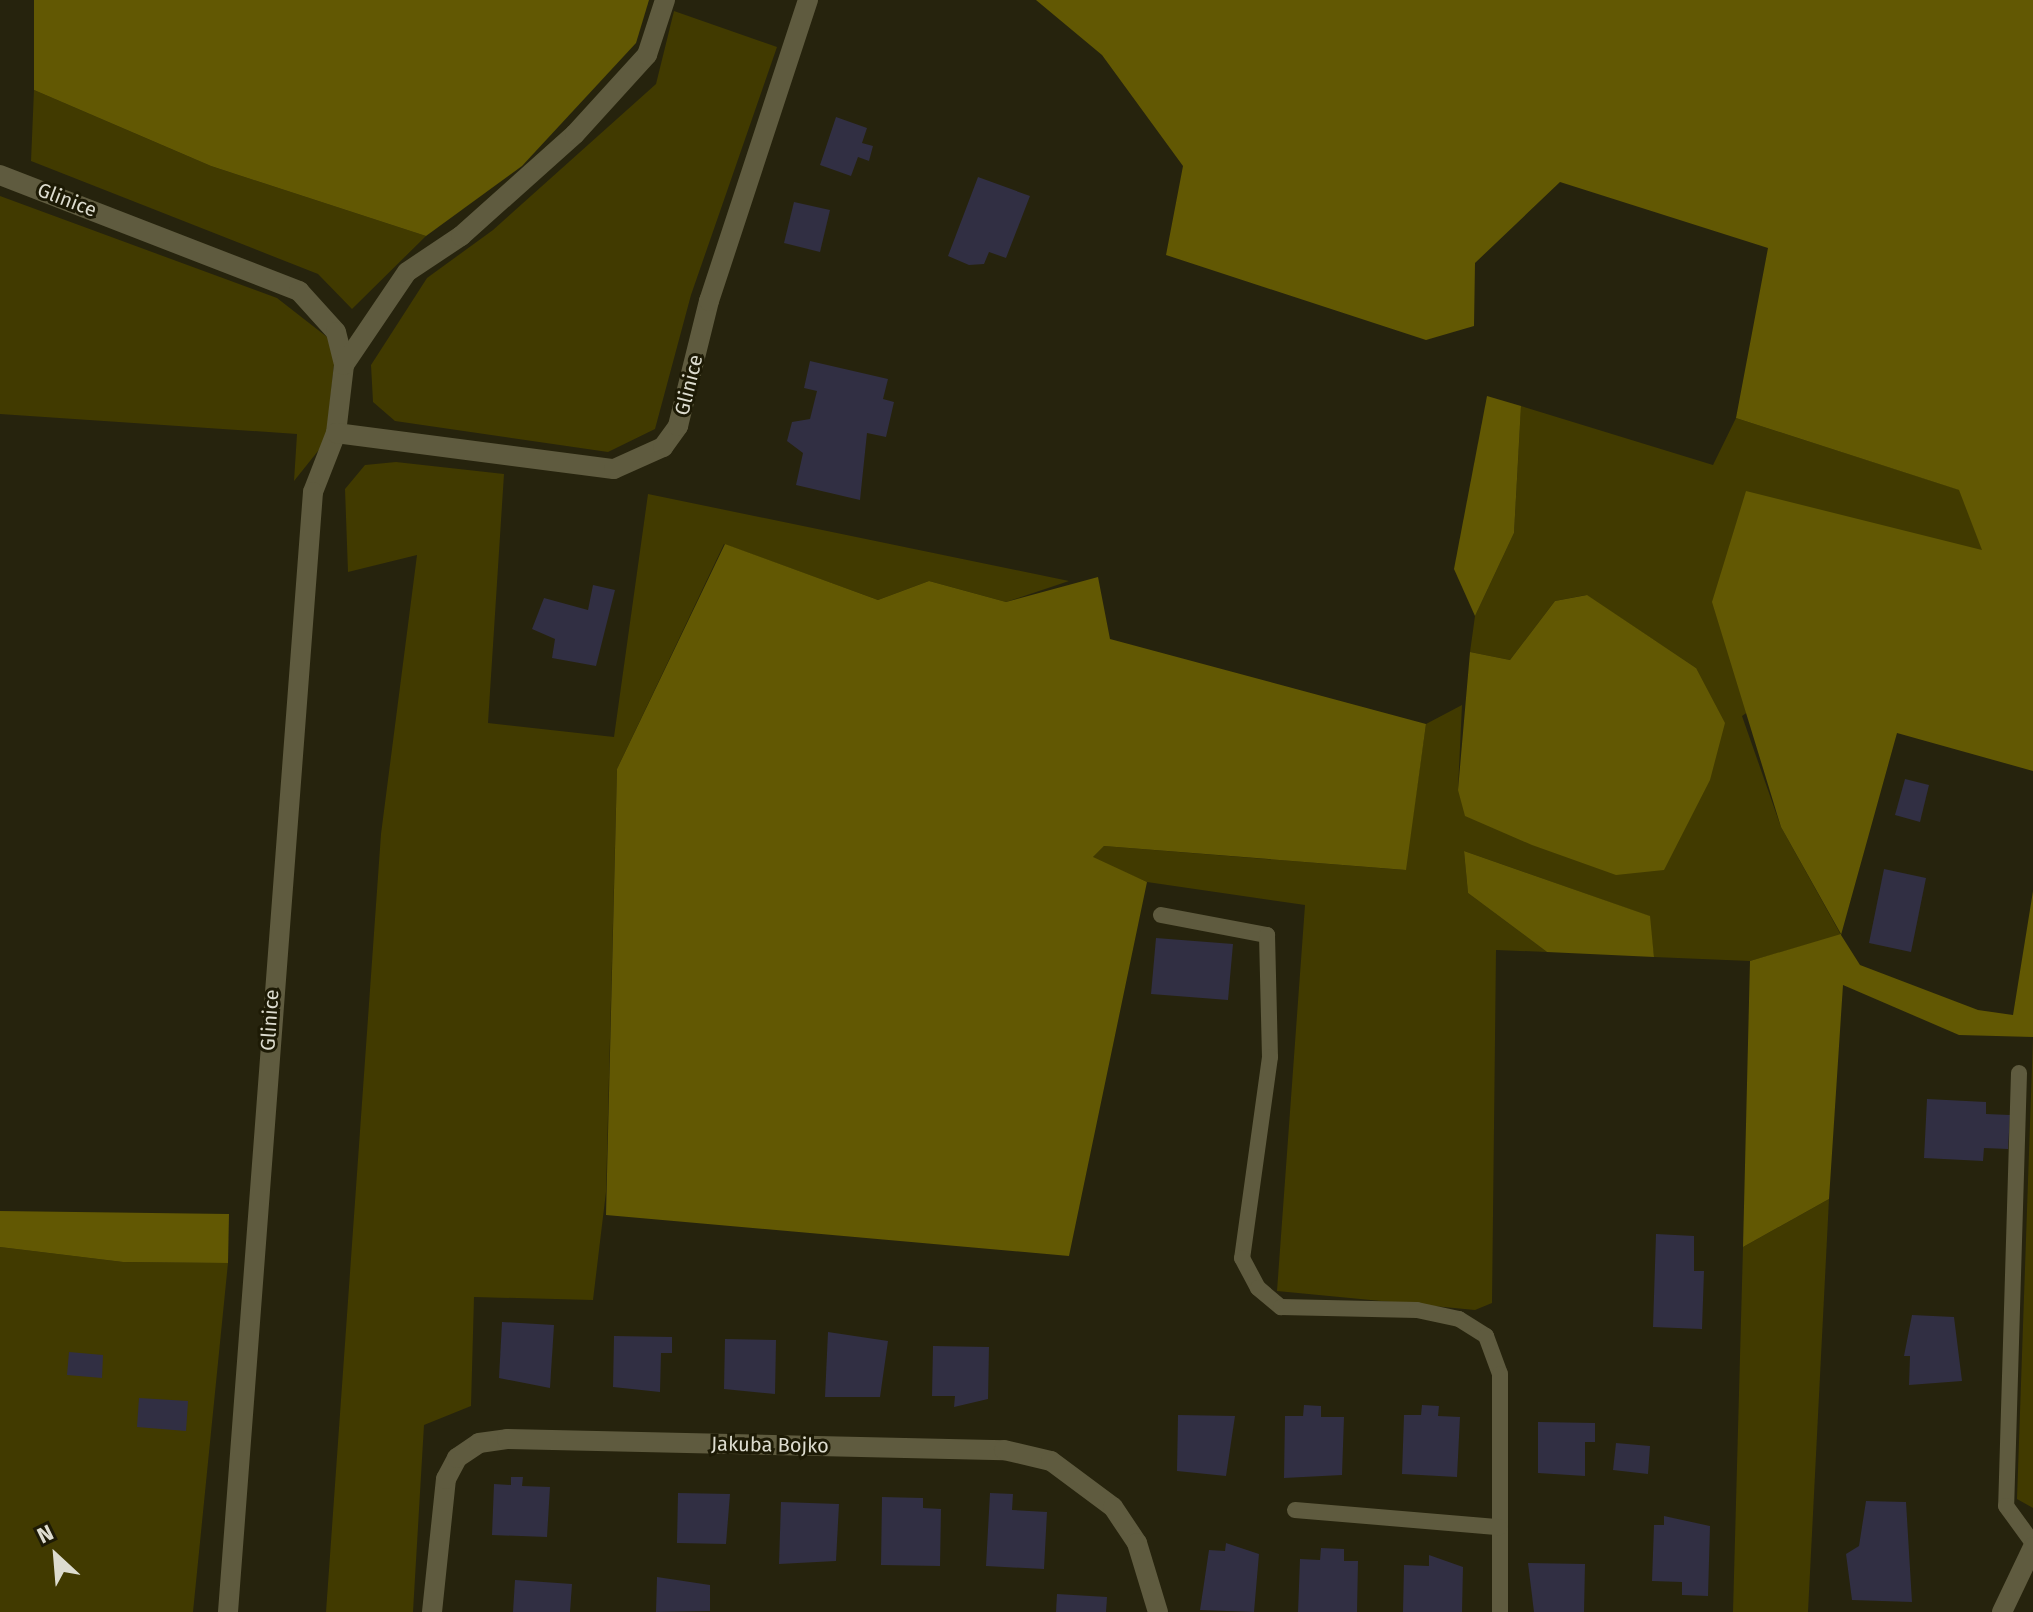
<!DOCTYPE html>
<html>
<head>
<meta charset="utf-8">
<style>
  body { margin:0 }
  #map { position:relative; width:2033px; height:1612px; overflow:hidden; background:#26230d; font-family:"Fira Sans",sans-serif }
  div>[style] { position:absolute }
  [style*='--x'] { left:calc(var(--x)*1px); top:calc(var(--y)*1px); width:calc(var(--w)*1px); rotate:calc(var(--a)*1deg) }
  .green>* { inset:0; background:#413a00 }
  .forest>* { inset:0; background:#625803 }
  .building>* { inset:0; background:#312f43 }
  .service>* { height:16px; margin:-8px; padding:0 8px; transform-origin:8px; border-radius:8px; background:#5f5b3f }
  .minor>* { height:20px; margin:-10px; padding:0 10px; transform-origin:10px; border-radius:10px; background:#5f5b3f }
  span { translate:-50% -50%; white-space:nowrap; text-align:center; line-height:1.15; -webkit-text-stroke:6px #1d1a05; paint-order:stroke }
  .street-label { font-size:20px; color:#dddccf }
  .north { position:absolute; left:16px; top:1516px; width:80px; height:80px; -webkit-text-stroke:6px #1d1a05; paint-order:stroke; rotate:334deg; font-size:22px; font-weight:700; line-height:32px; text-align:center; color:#dddccf }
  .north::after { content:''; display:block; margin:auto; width:28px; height:36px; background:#dddccf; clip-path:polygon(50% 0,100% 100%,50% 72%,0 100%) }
</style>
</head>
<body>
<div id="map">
  <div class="green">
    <div style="clip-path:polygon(674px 11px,777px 47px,691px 295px,655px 429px,608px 452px,395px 421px,373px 402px,371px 365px,427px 278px,493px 230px,656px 84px)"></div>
    <div style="clip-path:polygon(34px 90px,211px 166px,426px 236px,352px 309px,318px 274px,31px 161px)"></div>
    <div style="clip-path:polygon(0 196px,277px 298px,336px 344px,326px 441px,294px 481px,297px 434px,0 414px)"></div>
    <div style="clip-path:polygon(1521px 406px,1713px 465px,1736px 418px,1960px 490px,1983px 551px,1742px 716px,1781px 827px,1841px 935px,1750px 961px,1654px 957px,1649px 916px,1464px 851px,1468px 893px,1547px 952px,1496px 950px,1492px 1303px,1475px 1310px,1277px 1291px,1305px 905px,1147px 882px,1092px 858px,1104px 846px,1405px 870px,1426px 724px,1462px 705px,1458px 790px,1696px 668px,1586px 595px,1555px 601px,1510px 660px,1470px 652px,1475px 616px,1514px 533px)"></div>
    <div style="clip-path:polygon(396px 462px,504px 474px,488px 723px,614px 737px,648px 494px,1069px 581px,1006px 602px,929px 581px,878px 600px,724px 544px,617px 769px,606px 1192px,593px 1300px,474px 1297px,471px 1406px,424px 1425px,413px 1612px,326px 1612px,381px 834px,417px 555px,348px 572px,345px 489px,365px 465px)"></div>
    <div style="clip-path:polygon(2033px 1037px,2033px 1508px,2017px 1499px)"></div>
    <div style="clip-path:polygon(1829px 1199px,1808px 1612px,1733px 1612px,1743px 1247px)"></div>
    <div style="clip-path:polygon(0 1247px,123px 1262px,228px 1263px,193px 1612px,0 1612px)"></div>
  </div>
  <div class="forest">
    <div style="clip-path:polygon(34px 0,649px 0,636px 43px,522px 166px,426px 236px,211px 166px,34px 90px)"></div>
    <div style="clip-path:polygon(1036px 0,2033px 0,2033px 771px,1897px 733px,1841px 935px,1860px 965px,1978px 1010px,2013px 1015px,2033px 891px,2033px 1037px,1959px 1035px,1843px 985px,1829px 1199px,1743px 1247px,1750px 961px,1841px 934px,1781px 827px,1712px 602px,1746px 491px,1982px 550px,1959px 490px,1736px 418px,1768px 248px,1560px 182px,1475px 263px,1474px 326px,1426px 340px,1166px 255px,1183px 166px,1102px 55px)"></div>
    <div style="clip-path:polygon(1487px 396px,1521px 406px,1514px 533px,1475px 616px,1454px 569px)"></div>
    <div style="clip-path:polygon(725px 544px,878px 600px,929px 581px,1006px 602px,1098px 577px,1110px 639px,1426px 724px,1406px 870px,1104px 846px,1093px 857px,1147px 882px,1069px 1256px,606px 1215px,617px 769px)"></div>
    <div style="clip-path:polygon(1587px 595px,1696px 668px,1725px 723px,1710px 780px,1664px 870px,1616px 875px,1532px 845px,1465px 816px,1458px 790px,1470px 652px,1510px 660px,1555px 601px)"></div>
    <div style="clip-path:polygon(1464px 851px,1650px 916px,1654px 957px,1547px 952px,1468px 893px)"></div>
    <div style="clip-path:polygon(0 1211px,229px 1214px,228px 1263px,123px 1262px,0 1247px)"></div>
  </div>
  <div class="building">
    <div style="clip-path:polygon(836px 117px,867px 128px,862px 143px,873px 146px,869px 161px,858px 157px,851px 176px,820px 165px)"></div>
    <div style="clip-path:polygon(978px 177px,1030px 196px,1006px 258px,989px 252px,984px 264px,969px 265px,948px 256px)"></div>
    <div style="clip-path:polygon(794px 202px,830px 210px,820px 252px,784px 243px)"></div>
    <div style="clip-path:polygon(810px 361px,888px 379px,883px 399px,894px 402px,886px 437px,867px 433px,860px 500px,796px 485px,803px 453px,787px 441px,792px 422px,810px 419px,817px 391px,804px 388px)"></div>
    <div style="clip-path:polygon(593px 585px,615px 590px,596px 666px,552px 658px,555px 639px,532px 629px,544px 598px,588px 610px)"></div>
    <div style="clip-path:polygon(1905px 779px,1929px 785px,1920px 822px,1895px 815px)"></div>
    <div style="clip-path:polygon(1884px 869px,1926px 878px,1911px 952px,1869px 943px)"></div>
    <div style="clip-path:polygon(1156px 938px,1233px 944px,1228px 1000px,1151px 994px)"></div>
    <div style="clip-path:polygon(1927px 1099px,1986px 1102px,1986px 1114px,2010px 1115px,2008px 1149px,1984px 1148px,1983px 1161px,1924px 1158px)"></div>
    <div style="clip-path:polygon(1656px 1234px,1694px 1236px,1694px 1271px,1704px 1271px,1702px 1329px,1653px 1327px)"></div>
    <div style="clip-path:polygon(1912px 1315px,1954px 1317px,1962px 1381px,1909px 1385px,1910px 1356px,1904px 1356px)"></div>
    <div style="clip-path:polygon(502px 1322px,554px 1325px,550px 1388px,499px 1378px)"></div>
    <div style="clip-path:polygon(828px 1332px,888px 1341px,880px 1397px,825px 1397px)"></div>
    <div style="clip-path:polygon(614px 1336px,672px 1337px,672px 1353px,661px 1353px,660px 1392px,613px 1387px)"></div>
    <div style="clip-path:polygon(725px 1339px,776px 1340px,775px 1394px,724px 1389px)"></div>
    <div style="clip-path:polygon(933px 1346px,989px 1347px,988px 1399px,954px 1407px,955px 1396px,932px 1396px)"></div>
    <div style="clip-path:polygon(69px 1352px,103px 1355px,102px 1378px,67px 1375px)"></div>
    <div style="clip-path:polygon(139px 1398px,188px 1401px,186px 1431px,137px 1427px)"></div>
    <div style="clip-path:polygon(1304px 1405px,1321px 1406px,1321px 1417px,1344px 1417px,1342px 1475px,1284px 1478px,1285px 1416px,1303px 1416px)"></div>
    <div style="clip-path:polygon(1422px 1405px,1439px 1406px,1438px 1416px,1460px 1417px,1457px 1477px,1402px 1474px,1404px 1415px,1421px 1415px)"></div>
    <div style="clip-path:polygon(1178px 1415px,1235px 1416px,1226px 1476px,1177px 1471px)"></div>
    <div style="clip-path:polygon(1538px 1422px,1595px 1423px,1595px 1442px,1585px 1442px,1585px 1476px,1538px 1473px)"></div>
    <div style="clip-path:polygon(1616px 1443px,1650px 1446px,1648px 1474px,1613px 1470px)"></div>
    <div style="clip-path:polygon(511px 1477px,523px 1477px,522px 1486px,550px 1487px,547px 1537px,492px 1535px,494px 1484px,511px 1485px)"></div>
    <div style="clip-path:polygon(678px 1493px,730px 1494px,726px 1544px,677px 1543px)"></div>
    <div style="clip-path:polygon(990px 1493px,1013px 1494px,1012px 1510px,1047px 1512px,1044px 1569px,986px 1566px)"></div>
    <div style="clip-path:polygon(882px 1497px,923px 1498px,923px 1508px,941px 1509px,940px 1566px,881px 1565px)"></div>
    <div style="clip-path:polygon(1866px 1501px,1906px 1502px,1912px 1602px,1852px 1600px,1846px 1554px,1859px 1546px)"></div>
    <div style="clip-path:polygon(781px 1502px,839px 1504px,836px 1561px,779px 1564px)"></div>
    <div style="clip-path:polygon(1664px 1516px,1710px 1526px,1708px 1596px,1682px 1595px,1682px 1582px,1652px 1581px,1654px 1525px,1664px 1525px)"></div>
    <div style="clip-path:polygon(1226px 1543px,1259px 1554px,1254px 1612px,1200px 1610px,1209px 1550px,1225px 1551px)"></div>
    <div style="clip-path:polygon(1321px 1548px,1344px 1549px,1344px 1561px,1358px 1561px,1357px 1612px,1298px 1612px,1300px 1559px,1320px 1560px)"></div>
    <div style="clip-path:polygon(1429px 1555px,1463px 1567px,1462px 1612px,1403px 1612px,1404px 1565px,1429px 1566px)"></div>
    <div style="clip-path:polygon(1528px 1563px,1585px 1564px,1584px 1612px,1534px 1612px)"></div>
    <div style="clip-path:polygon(657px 1577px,710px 1585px,710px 1611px,656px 1612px)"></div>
    <div style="clip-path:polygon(515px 1580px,572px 1584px,570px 1612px,513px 1612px)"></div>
    <div style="clip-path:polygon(1057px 1594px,1107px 1597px,1106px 1612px,1056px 1612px)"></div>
  </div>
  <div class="service">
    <div style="--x:1161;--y:915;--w:108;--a:10.7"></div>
    <div style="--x:1267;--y:935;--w:122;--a:88.6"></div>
    <div style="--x:1270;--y:1057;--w:203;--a:97.9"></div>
    <div style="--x:1242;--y:1258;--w:34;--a:62"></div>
    <div style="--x:1258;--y:1288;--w:30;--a:40"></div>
    <div style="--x:1281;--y:1307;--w:136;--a:1.3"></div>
    <div style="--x:1417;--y:1310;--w:43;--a:12.1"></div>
    <div style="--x:1459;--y:1319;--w:32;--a:32"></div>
    <div style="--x:1486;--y:1336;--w:40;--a:69.8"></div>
    <div style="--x:1500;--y:1374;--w:238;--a:90"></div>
    <div style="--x:2019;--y:1073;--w:433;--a:91.7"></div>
    <div style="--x:2006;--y:1506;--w:46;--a:53.9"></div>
    <div style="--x:1295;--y:1510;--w:205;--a:4.8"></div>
  </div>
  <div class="minor">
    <div style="--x:0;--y:175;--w:321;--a:21.2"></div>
    <div style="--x:299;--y:291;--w:55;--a:47.9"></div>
    <div style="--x:336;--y:332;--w:34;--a:76"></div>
    <div style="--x:344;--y:365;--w:68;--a:96.7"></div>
    <div style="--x:336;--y:433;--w:63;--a:111.3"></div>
    <div style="--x:313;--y:492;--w:1123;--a:94.34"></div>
    <div style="--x:344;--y:365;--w:112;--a:-55.9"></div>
    <div style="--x:407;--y:272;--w:65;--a:-33.7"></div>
    <div style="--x:461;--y:236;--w:153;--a:-41.8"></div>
    <div style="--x:575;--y:134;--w:107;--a:-47.7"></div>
    <div style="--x:647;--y:55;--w:58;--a:-71.9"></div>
    <div style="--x:336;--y:433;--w:280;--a:7.4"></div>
    <div style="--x:614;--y:469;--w:54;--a:-24.2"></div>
    <div style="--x:663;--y:447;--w:26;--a:-54"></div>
    <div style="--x:678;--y:426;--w:129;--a:-76.1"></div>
    <div style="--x:709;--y:301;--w:317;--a:-71.8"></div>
    <div style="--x:432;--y:1612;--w:134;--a:-84"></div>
    <div style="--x:446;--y:1479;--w:24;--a:-62"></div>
    <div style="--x:457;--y:1458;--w:27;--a:-34"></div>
    <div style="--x:479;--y:1443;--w:28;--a:-8"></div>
    <div style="--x:507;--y:1439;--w:497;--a:1.3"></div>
    <div style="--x:1004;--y:1450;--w:48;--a:13.2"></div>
    <div style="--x:1051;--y:1461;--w:77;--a:36.6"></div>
    <div style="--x:1113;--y:1507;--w:43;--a:56.3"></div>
    <div style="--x:1137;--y:1543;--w:72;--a:73.1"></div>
    <div style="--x:2002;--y:1612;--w:72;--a:-64.5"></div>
  </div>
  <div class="street-label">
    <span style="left:67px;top:200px;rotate:21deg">Glinice</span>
    <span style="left:689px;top:385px;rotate:-76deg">Glinice</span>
    <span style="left:270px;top:1020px;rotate:-86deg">Glinice</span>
    <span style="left:770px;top:1445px;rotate:1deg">Jakuba Bojko</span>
  </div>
  <div class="north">N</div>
</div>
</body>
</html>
